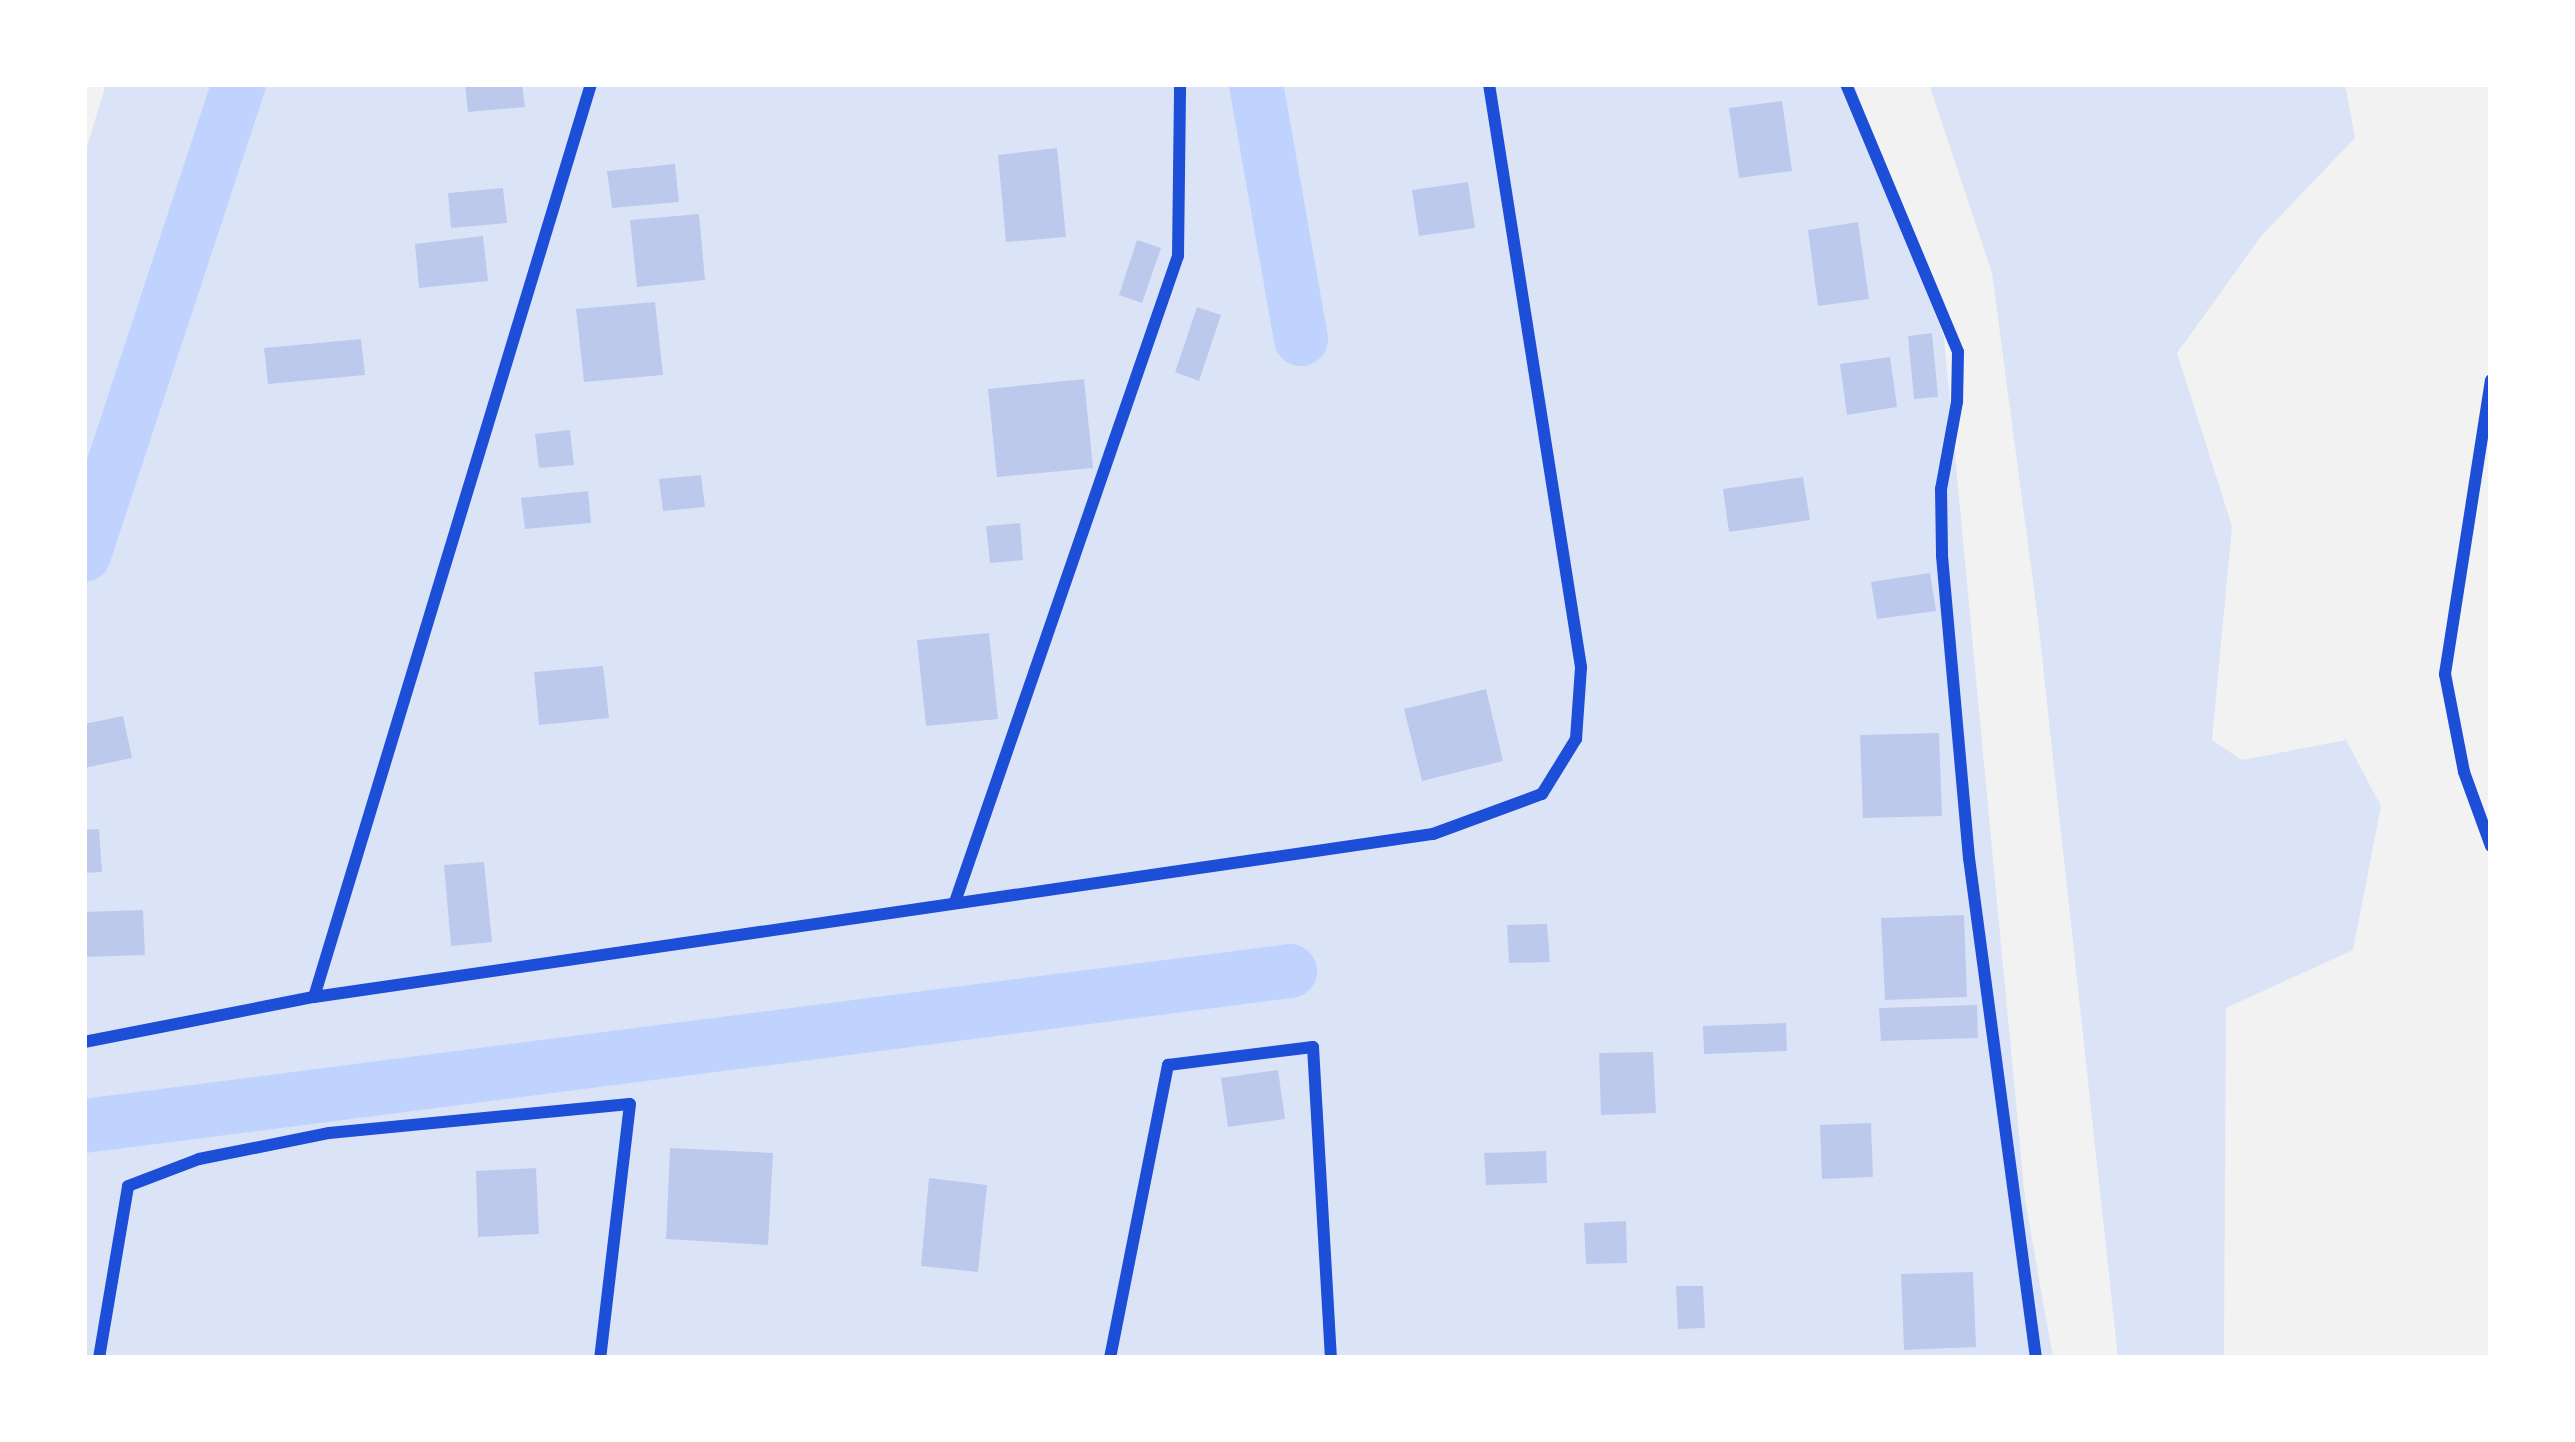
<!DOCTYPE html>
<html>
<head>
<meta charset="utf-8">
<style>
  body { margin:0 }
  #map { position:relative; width:2575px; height:1442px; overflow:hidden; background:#f2f2f2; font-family:"Exo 2",sans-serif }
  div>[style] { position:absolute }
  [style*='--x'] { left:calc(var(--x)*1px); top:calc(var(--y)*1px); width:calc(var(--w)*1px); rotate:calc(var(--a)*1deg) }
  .green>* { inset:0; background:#dbe4f7 }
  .canal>* { height:54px; margin:-27px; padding:0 27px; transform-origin:27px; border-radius:27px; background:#bfd3fe }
  .building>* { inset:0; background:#bdc9ec }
  .minor>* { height:12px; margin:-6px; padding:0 6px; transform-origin:6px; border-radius:6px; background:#1d4ed8 }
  span { translate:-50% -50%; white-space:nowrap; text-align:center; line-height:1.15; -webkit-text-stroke:9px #fff; paint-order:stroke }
  .frame { position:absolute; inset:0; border:87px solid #fff; pointer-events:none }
</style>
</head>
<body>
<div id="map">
  <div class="green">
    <div style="clip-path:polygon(106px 84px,1854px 84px,1944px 338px,2025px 1199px,2053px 1358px,84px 1358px,84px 156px)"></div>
    <div style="clip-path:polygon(1929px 84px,2345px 84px,2355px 138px,2262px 235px,2177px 353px,2232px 526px,2212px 740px,2242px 760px,2346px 740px,2381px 806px,2353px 950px,2226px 1008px,2224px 1358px,2118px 1358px,2038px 620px,1992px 273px)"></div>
  </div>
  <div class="canal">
    <div style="--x:1256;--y:84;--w:259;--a:80"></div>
    <div style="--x:84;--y:555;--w:496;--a:-71.8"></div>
    <div style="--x:84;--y:1126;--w:1216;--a:-7.32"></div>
  </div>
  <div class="building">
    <div style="clip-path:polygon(465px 84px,522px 84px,525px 107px,468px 112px)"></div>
    <div style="clip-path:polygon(1782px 101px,1792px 171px,1739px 178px,1729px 108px)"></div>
    <div style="clip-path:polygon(1057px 148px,1066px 237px,1006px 242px,998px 155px)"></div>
    <div style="clip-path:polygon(675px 164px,679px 202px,612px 208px,607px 171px)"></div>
    <div style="clip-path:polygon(1468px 182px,1475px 228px,1419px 236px,1412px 190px)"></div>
    <div style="clip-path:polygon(503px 188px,507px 223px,451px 228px,448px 193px)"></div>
    <div style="clip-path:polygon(699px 214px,705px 280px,637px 287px,630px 220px)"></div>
    <div style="clip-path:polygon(1858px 222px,1869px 299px,1818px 306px,1808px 230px)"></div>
    <div style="clip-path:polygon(483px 236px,488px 281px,419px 288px,415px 244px)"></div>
    <div style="clip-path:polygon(1137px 240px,1161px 248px,1142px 303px,1119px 295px)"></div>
    <div style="clip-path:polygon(655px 302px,663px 375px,584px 382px,576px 309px)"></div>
    <div style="clip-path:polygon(1197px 307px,1221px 315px,1199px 381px,1175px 372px)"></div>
    <div style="clip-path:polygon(1932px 333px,1938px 397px,1914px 399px,1908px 336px)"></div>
    <div style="clip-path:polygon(361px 339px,365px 375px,268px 384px,264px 348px)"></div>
    <div style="clip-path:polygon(1890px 357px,1897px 407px,1847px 415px,1840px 364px)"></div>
    <div style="clip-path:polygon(1084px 379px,1093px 468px,997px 477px,988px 389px)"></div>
    <div style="clip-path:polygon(570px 430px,574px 465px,539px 468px,535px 434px)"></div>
    <div style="clip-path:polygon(701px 475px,705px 507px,663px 511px,659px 479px)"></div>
    <div style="clip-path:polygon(1803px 477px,1810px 520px,1729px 532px,1723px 489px)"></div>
    <div style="clip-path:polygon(588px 491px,591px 523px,525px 529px,521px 498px)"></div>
    <div style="clip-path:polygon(1020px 523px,1023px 560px,990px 563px,986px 526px)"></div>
    <div style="clip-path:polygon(1930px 573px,1936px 611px,1877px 619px,1871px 582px)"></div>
    <div style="clip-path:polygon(989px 633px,998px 719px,926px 726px,917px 640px)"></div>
    <div style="clip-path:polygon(603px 666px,609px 718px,539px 725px,534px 672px)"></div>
    <div style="clip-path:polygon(1486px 689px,1503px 761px,1422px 781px,1404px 709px)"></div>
    <div style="clip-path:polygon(123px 716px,132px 758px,84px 768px,84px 724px)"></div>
    <div style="clip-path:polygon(1939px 733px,1942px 816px,1863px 818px,1860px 735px)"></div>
    <div style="clip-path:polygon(99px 829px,102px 872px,84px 873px,84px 830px)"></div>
    <div style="clip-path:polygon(484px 862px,492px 942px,451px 946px,444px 865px)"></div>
    <div style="clip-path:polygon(143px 910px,145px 955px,84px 957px,84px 912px)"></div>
    <div style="clip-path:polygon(1964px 915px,1967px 997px,1885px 1000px,1881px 918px)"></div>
    <div style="clip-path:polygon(1547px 924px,1550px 962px,1509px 963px,1507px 925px)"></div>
    <div style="clip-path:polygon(1977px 1005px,1978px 1038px,1881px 1041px,1879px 1008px)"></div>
    <div style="clip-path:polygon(1786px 1023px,1787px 1051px,1704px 1054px,1703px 1026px)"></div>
    <div style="clip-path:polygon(1653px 1052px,1656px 1113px,1601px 1115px,1599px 1053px)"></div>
    <div style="clip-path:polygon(1278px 1070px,1285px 1119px,1228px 1127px,1221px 1078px)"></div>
    <div style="clip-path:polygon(1871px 1123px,1873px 1177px,1822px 1179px,1820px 1125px)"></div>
    <div style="clip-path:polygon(670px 1148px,773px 1153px,768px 1245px,666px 1239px)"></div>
    <div style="clip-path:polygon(1546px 1151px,1547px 1183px,1486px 1185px,1484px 1153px)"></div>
    <div style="clip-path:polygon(536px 1168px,539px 1234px,478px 1237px,476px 1171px)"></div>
    <div style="clip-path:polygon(929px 1178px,987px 1185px,978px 1272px,921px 1266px)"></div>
    <div style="clip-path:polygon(1626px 1221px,1627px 1263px,1586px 1264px,1584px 1223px)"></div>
    <div style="clip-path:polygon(1973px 1272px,1976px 1347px,1904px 1350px,1901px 1274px)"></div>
    <div style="clip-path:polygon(1676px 1286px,1703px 1286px,1705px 1328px,1678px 1329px)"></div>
  </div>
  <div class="minor">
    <div style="--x:1846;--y:84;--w:290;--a:67.3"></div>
    <div style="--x:1958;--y:352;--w:50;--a:91.1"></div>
    <div style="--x:1957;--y:402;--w:88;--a:100.4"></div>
    <div style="--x:1941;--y:489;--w:67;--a:89.1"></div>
    <div style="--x:1942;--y:556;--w:303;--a:84.9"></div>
    <div style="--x:1969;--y:858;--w:504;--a:82.37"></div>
    <div style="--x:2491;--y:380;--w:298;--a:98.9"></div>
    <div style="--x:2445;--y:674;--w:100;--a:79"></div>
    <div style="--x:2464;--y:772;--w:79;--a:70"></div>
    <div style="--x:955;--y:902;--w:683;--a:-70.96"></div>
    <div style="--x:1178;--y:256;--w:172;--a:-89.3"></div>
    <div style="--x:314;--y:997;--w:954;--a:-73.12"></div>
    <div style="--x:84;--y:1042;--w:234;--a:-11.1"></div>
    <div style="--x:314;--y:997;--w:1131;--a:-8.29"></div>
    <div style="--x:1433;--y:834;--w:116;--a:-20.2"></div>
    <div style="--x:1542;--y:794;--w:65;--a:-58.3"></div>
    <div style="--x:1576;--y:739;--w:72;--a:-86"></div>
    <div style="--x:1581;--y:667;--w:590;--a:-98.97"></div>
    <div style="--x:99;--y:1358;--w:174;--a:-80.4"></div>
    <div style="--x:128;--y:1186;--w:76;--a:-20.8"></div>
    <div style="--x:199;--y:1159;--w:133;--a:-11.3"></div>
    <div style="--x:329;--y:1133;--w:302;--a:-5.5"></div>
    <div style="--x:630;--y:1104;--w:256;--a:96.7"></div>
    <div style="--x:1110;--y:1358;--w:299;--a:-78.8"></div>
    <div style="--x:1168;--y:1065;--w:146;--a:-7.1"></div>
    <div style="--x:1313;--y:1047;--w:312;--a:86.7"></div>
  </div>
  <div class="frame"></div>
</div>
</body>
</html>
